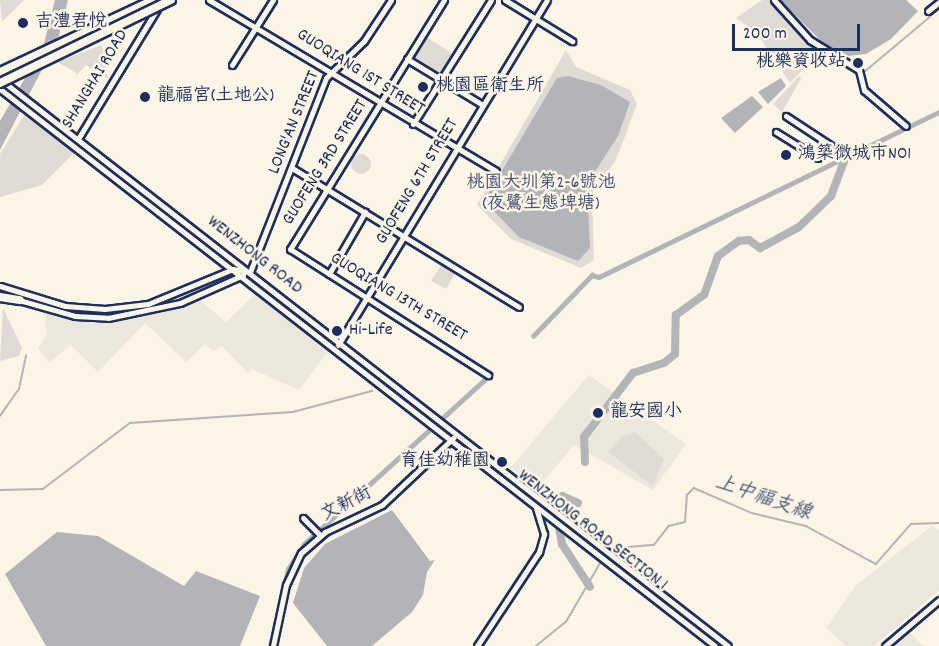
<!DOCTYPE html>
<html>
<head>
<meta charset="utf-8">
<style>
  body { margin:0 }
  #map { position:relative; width:939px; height:646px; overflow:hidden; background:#fcf5e5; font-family:Dekko,"LXGW WenKai TC",sans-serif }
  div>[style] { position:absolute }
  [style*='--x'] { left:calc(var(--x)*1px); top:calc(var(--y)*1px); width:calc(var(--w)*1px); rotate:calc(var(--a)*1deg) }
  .built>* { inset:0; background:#ece7dc }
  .green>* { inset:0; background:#dfdbd4 }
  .round { border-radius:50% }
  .water>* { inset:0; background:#b2b4b8 }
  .stream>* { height:1.5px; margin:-0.75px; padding:0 0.75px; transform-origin:0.75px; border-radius:0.75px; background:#b2b4b8 }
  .canal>* { height:4.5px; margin:-2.25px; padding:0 2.25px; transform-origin:2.25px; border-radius:2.25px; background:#b2b4b8 }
  .river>* { height:8px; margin:-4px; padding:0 4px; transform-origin:4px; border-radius:4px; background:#b2b4b8 }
  .roads { filter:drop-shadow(2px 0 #1b2f5e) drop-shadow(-2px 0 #1b2f5e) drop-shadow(0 2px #1b2f5e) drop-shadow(0 -2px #1b2f5e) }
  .minor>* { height:5px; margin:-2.5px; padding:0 2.5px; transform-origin:2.5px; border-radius:2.5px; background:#fcf5e5 }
  .highway>* { height:8px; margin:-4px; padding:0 4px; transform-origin:4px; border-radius:4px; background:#fcf5e5 }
  .bridges { filter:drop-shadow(2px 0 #1b2f5e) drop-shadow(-2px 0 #1b2f5e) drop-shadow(0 2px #1b2f5e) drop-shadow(0 -2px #1b2f5e) }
  .highway-bridge>* { height:8px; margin:-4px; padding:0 4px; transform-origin:4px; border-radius:4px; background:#fcf5e5 }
  .dots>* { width:16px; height:16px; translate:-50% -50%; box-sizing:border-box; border:3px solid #fcf5e5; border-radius:50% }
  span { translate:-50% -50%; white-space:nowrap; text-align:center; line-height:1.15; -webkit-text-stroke:5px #fcf5e5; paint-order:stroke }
  .poi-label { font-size:18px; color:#1b2f5e }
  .left { translate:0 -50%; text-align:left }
  .right { translate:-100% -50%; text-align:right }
  .street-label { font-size:18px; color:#1b2f5e }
  .park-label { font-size:18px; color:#425176 }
  .water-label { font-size:20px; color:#485779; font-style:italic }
  .scale { position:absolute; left:732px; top:24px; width:128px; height:27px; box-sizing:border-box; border:3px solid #1b2f5e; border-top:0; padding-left:8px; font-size:18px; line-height:21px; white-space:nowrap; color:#1b2f5e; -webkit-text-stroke:4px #fcf5e5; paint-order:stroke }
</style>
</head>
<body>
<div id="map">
  <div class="built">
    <div style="clip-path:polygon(257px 292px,330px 349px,299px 390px,252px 369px,248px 373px,222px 346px,213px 351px,205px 344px,186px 362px,145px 323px,98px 372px,71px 345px,49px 362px,38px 349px,47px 334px,44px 313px,115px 321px,200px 300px,226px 322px)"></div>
    <div style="clip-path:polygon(589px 375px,686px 444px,653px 490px,574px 445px,538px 488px,510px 468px)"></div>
    <div style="clip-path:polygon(932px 526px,939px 530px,939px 590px,874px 646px,846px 646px,826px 628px,856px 585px)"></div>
    <div style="clip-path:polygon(908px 631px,924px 646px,891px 646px)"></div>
  </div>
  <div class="green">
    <div style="clip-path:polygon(0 0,24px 0,2px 22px)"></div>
    <div style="clip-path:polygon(762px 0,772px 0,821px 50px,790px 83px,755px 31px,736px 18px)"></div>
    <div style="clip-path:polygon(425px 36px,453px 54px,439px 77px,411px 59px)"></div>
    <div style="clip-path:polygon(102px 45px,108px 79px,86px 65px,78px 74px,57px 62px)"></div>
    <div style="clip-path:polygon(566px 50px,576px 67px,630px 90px,637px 104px,616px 160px,592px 193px,594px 260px,581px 268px,511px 239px,477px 205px)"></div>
    <div style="clip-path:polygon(799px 76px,801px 79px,782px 112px,773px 104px)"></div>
    <div style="clip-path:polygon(25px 114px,74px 153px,42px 185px,0 197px,0 154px)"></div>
    <div class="round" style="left:351px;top:154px;width:20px;height:20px"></div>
    <div style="clip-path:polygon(443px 262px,457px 270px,446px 289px,431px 281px)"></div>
    <div style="clip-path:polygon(3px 308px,22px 348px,19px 356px,0 361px)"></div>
    <div style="clip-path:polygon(636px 433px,664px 459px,653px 486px,608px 452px,622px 436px)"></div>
  </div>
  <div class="water">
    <div style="clip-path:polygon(55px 0,68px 0,58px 39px,0 150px,0 121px,43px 47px)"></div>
    <div style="clip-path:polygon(780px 0,906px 0,918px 11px,891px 39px,866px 54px,849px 56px,825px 45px)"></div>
    <div style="clip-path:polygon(568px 76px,601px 85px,630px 102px,618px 136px,587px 184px,590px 248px,578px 261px,519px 237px,484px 201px,557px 78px)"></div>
    <div style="clip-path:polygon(781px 78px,786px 86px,768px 104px,758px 92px)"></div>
    <div style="clip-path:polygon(752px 96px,763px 107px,735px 133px,721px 118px)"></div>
    <div style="clip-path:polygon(392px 510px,430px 561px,435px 560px,427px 572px,423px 595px,412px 612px,372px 646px,327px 646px,293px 603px,304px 568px,325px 544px)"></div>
    <div style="clip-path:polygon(57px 532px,98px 536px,184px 586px,196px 571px,260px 596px,240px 646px,46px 646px,5px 574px)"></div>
  </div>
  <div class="stream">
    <div style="--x:863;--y:73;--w:87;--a:-39.9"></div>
    <div style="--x:0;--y:416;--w:33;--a:-55"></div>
    <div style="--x:19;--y:389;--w:34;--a:-78"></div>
    <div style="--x:0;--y:490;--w:43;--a:-1.3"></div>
    <div style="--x:43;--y:489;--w:109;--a:-37.2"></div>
    <div style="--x:130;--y:423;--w:163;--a:-3.9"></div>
    <div style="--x:293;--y:412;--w:82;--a:-14.9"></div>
    <div style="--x:605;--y:557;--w:14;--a:-39"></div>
    <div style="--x:616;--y:548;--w:38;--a:-5"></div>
    <div style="--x:654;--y:545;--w:24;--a:-52"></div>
    <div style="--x:669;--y:526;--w:16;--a:-14"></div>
    <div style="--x:685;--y:522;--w:27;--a:-86"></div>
    <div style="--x:687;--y:495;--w:10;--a:-45"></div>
    <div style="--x:694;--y:488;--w:63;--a:23.3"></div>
    <div style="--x:752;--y:513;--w:56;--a:13.5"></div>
    <div style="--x:806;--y:526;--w:80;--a:28.5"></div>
    <div style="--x:876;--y:564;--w:53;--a:-48.8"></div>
    <div style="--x:911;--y:524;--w:28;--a:-2"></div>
    <div style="--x:536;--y:646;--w:38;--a:-39"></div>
    <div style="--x:566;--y:622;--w:72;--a:-59.9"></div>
  </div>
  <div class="canal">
    <div style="--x:533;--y:336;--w:85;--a:-46"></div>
    <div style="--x:592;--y:275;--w:7;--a:16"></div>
    <div style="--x:599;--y:277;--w:378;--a:-25.9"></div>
    <div style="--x:270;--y:646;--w:79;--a:-76.8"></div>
    <div style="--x:288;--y:569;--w:30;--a:-57"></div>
    <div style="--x:304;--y:544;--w:253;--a:-42.3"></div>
  </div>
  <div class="river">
    <div style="--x:585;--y:462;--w:25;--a:-92"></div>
    <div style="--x:584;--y:437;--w:81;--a:-52.6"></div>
    <div style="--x:633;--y:373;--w:33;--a:-18"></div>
    <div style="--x:664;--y:363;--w:14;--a:-39"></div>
    <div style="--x:675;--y:354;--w:39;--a:-89"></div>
    <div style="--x:676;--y:315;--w:34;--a:-36"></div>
    <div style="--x:704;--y:295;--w:41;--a:-70.3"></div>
    <div style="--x:718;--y:256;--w:26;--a:-36"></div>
    <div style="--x:739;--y:241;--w:10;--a:-6"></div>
    <div style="--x:749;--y:240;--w:14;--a:36"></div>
    <div style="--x:760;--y:248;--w:44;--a:-28.3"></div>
    <div style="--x:799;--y:227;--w:45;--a:-44.1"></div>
    <div style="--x:831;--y:196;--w:43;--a:-69.4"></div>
    <div style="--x:578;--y:503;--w:17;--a:-156"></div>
    <div style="--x:562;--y:496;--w:9;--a:153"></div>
    <div style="--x:554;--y:500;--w:45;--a:79.7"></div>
    <div style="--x:562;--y:544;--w:51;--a:56.9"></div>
  </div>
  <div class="roads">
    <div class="minor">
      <div style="--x:209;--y:0;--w:334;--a:30.8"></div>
      <div style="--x:444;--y:0;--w:293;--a:121.7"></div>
      <div style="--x:290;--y:249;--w:235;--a:32.5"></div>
      <div style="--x:505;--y:0;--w:79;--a:31.5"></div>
      <div style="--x:774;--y:0;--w:54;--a:48"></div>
      <div style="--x:810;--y:40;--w:57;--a:31.5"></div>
      <div style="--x:859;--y:70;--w:21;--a:76"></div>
      <div style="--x:864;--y:90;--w:55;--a:40.6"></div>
      <div style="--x:928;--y:11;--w:14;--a:-39"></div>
      <div style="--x:407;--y:59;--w:87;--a:31.3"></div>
      <div style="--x:232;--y:65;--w:77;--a:-57.8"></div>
      <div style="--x:1;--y:80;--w:921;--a:37.9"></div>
      <div style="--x:0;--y:89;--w:906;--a:37.92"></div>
      <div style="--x:786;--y:116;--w:53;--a:33.4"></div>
      <div style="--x:413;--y:124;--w:146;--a:-57.8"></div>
      <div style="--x:776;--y:132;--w:49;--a:31.8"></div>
      <div style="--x:78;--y:139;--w:152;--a:-58.7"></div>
      <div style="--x:292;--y:168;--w:266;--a:31.5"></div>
      <div style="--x:250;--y:272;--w:208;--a:-68.6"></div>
      <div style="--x:326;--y:78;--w:53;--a:-44.2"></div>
      <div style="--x:364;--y:41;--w:49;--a:-56.6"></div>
      <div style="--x:329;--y:274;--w:72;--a:-59.9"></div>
      <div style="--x:0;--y:286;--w:68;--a:17.1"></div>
      <div style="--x:65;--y:306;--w:40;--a:4.3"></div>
      <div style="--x:105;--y:309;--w:43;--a:-6.6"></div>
      <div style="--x:148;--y:304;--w:92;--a:-22.4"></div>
      <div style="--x:233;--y:269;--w:15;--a:11"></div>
      <div style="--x:19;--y:300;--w:58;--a:15.9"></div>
      <div style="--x:75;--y:316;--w:33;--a:3"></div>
      <div style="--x:108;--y:318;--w:74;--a:-11.8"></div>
      <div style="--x:180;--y:303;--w:69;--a:-24"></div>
      <div style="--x:338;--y:345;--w:403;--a:-58.8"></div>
      <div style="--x:303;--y:518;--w:24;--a:45"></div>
      <div style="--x:273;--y:646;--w:62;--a:-78"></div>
      <div style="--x:286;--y:585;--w:35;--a:-65"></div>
      <div style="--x:301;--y:553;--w:32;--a:-41"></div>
      <div style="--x:325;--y:532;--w:63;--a:-25.3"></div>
      <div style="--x:382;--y:505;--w:98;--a:-43.3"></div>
      <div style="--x:477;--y:646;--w:113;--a:-56.6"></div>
      <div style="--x:539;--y:552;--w:19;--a:-74"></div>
      <div style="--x:544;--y:534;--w:28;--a:-107"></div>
      <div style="--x:885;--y:646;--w:71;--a:-40.4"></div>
    </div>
    <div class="highway">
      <div style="--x:0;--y:72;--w:170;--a:-25.1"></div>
      <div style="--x:0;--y:297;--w:20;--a:9"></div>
    </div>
  </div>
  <div class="bridges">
    <div class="highway-bridge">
      <div style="--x:0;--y:83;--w:190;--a:-25.9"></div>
    </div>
  </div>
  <div class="dots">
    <div style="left:23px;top:23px;background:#1b2f5e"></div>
    <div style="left:858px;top:63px;background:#1b2f5e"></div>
    <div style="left:423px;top:87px;background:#1b2f5e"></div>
    <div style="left:145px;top:97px;background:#1b2f5e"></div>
    <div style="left:786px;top:155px;background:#1b2f5e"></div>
    <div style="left:337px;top:331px;background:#1b2f5e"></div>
    <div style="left:598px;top:413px;background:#1b2f5e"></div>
    <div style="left:502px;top:462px;background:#1b2f5e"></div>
  </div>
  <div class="poi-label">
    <span class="left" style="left:35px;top:23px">吉澧君悅</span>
    <span class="right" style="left:846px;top:63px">桃樂資收站</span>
    <span class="left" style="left:436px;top:87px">桃園區衛生所</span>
    <span class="left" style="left:157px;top:97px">龍福宮(土地公)</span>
    <span class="left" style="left:798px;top:155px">鴻築微城市NO1</span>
    <span class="left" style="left:349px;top:331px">Hi-Life</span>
    <span class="left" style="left:610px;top:413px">龍安國小</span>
    <span class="right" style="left:490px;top:462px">育佳幼稚園</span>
  </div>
  <div class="street-label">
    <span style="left:360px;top:73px;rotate:32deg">GUOQIANG 1ST STREET</span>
    <span style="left:96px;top:80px;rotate:-59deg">SHANGHAI ROAD</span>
    <span style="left:295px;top:123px;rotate:-68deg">LONG'AN STREET</span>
    <span style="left:326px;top:163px;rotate:-58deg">GUOFENG 3RD STREET</span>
    <span style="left:418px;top:182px;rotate:-59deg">GUOFENG 6TH STREET</span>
    <span style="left:254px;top:256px;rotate:38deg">WENZHONG ROAD</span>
    <span style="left:398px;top:298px;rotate:31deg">GUOQIANG 13TH STREET</span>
    <span style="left:347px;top:505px;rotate:-27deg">文新街</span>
    <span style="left:592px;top:531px;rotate:38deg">WENZHONG ROAD SECTION 1</span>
  </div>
  <div class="park-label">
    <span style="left:541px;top:195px">桃園大圳第2-6號池<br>(夜鷺生態埤塘)</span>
  </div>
  <div class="water-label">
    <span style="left:763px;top:499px;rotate:19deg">上中福支線</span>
  </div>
  <div class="scale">200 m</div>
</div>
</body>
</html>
